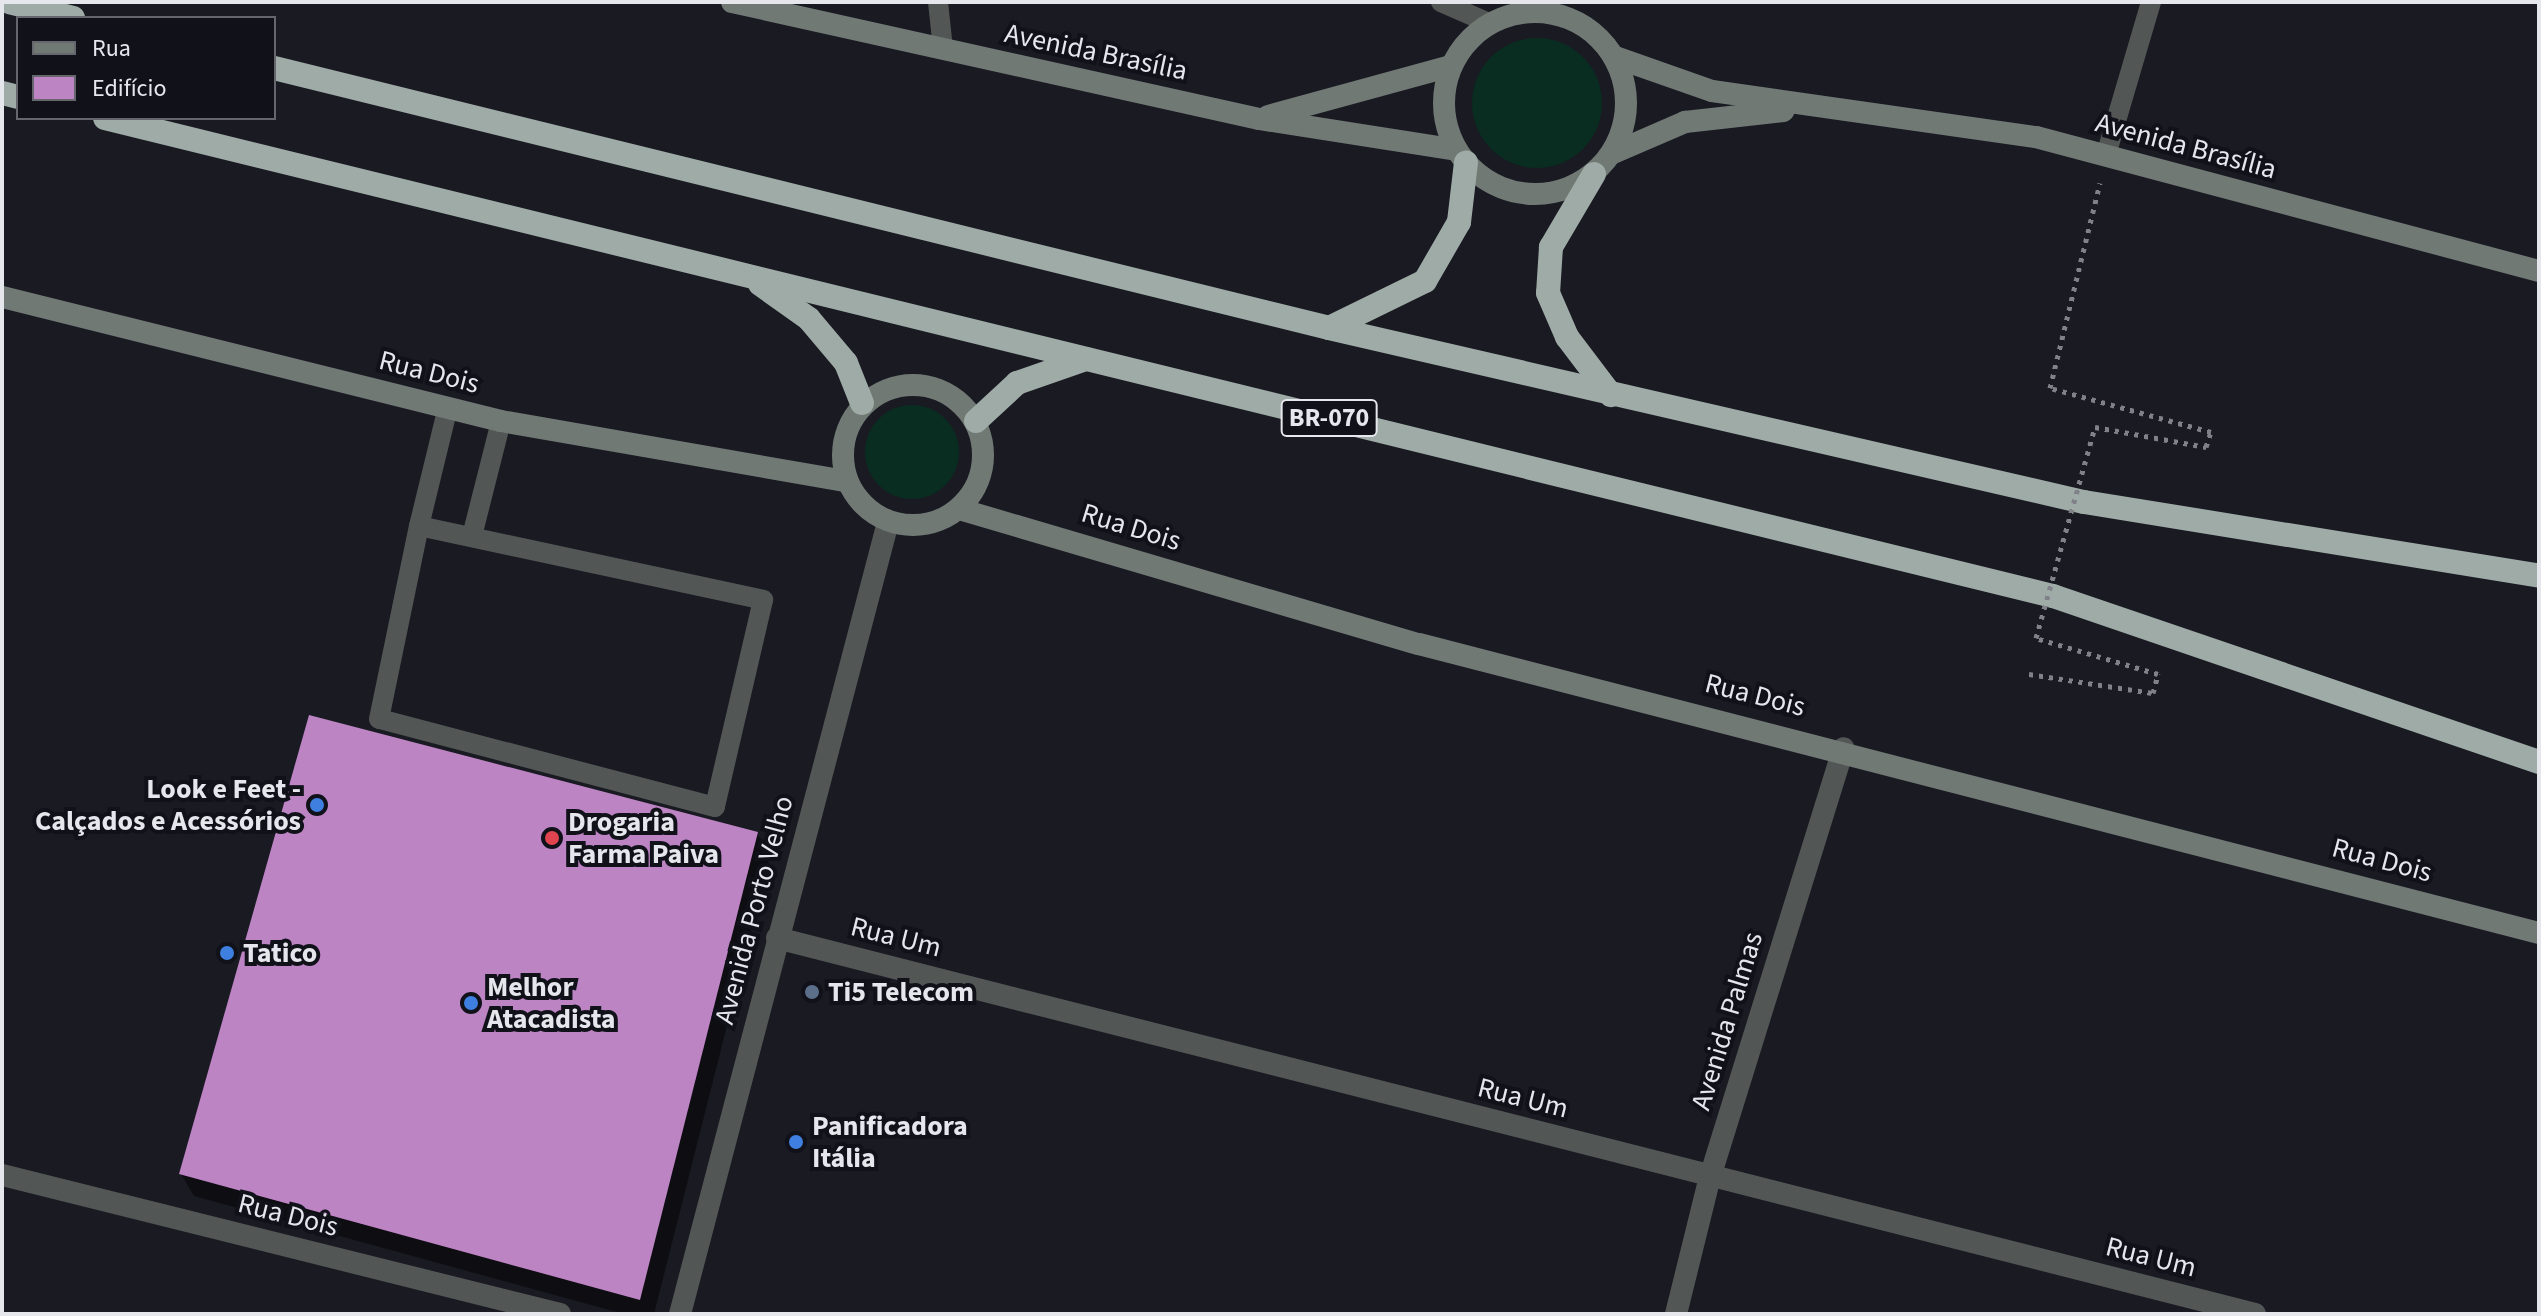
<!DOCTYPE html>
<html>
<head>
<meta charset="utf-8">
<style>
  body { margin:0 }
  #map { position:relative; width:2541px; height:1316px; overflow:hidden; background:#191a22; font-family:"Source Sans 3",sans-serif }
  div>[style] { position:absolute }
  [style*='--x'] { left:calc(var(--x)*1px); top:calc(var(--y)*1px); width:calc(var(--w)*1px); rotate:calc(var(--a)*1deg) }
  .green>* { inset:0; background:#092d20 }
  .round { border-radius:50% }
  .shadow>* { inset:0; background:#0007 }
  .building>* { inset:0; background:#bd84c4 }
  .path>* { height:5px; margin-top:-2.5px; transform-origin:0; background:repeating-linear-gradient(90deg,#818289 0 4px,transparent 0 10px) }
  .service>* { height:20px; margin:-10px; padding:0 10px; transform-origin:10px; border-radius:10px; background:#525755 }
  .minor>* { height:22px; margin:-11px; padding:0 11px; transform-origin:11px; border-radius:11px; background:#525755 }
  .secondary>* { height:22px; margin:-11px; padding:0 11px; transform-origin:11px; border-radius:11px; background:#717975 }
  .secondary>.ring { margin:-11px; padding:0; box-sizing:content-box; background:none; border:22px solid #717975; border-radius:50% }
  .motorway>* { height:24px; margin:-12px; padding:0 12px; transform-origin:12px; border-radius:12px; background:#9faba6 }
  .path-bridge>* { height:5px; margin-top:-2.5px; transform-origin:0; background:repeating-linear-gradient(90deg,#818289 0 4px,transparent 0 10px) }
  .dots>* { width:22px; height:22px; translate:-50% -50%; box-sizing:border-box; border:4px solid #101119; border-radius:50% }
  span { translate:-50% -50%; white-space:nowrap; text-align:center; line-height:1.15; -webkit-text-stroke:8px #101119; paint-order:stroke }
  .shield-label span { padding:2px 6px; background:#101119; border:2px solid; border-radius:6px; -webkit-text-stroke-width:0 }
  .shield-label { font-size:26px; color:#e6e7ed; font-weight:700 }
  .street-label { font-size:28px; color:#e6e7ed }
  .poi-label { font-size:28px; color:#e6e7ed; font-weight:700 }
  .right { translate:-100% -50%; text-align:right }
  .left { translate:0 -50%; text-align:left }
  .frame { position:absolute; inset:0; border:4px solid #e6e7ed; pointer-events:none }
  .legend { position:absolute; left:16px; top:16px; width:260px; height:104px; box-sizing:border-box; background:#101119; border:2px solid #66676e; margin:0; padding:10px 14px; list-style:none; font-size:24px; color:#e6e7ed }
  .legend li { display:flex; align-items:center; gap:16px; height:40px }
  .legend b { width:40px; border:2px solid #66676e }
</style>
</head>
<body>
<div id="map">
  <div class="green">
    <div class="round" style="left:1472px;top:38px;width:130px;height:130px"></div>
    <div class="round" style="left:865px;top:405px;width:94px;height:94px"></div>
  </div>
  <div class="shadow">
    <div style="clip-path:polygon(757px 834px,770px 856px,654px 1314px,624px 1314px,194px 1196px,181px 1174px)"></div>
  </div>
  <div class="building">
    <div style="clip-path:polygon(309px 715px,758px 832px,640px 1300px,179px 1174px)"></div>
  </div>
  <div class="path">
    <div style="--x:2050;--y:388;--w:211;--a:-76.3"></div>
  </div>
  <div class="service">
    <div style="--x:938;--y:2;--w:47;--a:83.9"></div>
    <div style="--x:1441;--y:2;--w:52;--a:23.6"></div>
    <div style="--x:2106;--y:155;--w:159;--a:-73.6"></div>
    <div style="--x:419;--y:526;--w:352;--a:12.1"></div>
    <div style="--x:763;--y:600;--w:212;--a:103.1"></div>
    <div style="--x:715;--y:807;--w:347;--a:-165.3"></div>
    <div style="--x:379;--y:719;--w:197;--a:-78.3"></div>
    <div style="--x:419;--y:526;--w:122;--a:-76.3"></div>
    <div style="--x:472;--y:536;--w:119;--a:-75.8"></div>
  </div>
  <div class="minor">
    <div style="--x:777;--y:938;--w:1525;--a:14.27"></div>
    <div style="--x:2;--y:1175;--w:575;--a:13.99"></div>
    <div style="--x:680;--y:1314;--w:819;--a:-75.28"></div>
    <div style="--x:1676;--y:1314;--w:141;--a:-76.1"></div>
    <div style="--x:1710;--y:1177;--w:449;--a:-72.7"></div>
  </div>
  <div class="secondary">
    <div style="--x:732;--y:2;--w:540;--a:12.52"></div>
    <div style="--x:1259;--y:119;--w:200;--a:8.9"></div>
    <div class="ring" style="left:1444px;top:12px;width:160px;height:160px"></div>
    <div style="--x:1615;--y:57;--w:103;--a:19.3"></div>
    <div style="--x:1712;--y:91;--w:327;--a:8.1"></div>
    <div style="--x:2036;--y:137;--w:521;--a:14.92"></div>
    <div style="--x:1268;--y:116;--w:190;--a:-15.3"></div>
    <div style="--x:1611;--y:154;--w:81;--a:-23.4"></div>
    <div style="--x:1685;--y:122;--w:99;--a:-6.4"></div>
    <div style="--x:2;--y:297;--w:514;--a:13.96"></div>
    <div style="--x:501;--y:421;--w:350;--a:9.9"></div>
    <div class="ring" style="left:843px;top:385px;width:118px;height:118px"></div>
    <div style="--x:959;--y:509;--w:479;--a:16.4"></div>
    <div style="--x:1419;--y:644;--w:1157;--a:14.47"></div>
  </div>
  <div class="motorway">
    <div style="--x:9;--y:2;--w:66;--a:14"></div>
    <div style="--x:274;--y:68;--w:1087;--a:13.84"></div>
    <div style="--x:1329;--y:328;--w:775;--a:12.98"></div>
    <div style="--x:2084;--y:502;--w:461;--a:9.2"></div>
    <div style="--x:2;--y:93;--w:16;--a:14"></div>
    <div style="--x:105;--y:118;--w:2006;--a:13.79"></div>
    <div style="--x:2053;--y:596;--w:514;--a:18.86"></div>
    <div style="--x:1594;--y:174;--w:85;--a:120.5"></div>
    <div style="--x:1551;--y:247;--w:46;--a:93.7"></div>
    <div style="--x:1548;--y:293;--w:48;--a:66.6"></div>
    <div style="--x:1567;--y:337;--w:73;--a:52.8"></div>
    <div style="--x:760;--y:284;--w:60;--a:35.5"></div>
    <div style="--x:809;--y:319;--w:57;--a:49.9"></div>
    <div style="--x:846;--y:363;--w:43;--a:68.2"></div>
    <div style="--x:1329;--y:328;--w:107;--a:-26.1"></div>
    <div style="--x:1425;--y:281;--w:68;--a:-60"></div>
    <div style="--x:1459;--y:222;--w:60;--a:-83.3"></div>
    <div style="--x:976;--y:421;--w:56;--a:-42.8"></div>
    <div style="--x:1017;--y:383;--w:73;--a:-19.2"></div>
  </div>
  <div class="path-bridge">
    <div style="--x:2029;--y:674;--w:125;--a:8.7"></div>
    <div style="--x:2153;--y:693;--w:20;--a:-75"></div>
    <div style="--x:2158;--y:674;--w:127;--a:-163.6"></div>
    <div style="--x:2036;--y:638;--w:219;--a:-74.4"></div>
    <div style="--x:2095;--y:427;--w:113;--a:10.2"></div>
    <div style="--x:2206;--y:447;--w:16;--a:-72"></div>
    <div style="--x:2211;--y:432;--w:167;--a:-164.7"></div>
  </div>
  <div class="dots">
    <div style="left:317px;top:805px;background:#3f7fe0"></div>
    <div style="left:552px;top:838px;background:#e0444e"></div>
    <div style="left:227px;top:953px;background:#3f7fe0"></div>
    <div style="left:812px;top:992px;background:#5c6f8a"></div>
    <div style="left:471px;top:1003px;background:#3f7fe0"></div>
    <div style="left:796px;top:1142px;background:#3f7fe0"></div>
  </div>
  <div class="shield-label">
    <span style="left:1329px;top:418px">BR-070</span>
  </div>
  <div class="street-label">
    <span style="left:1096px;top:52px;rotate:12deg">Avenida Brasília</span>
    <span style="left:2186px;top:146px;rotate:15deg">Avenida Brasília</span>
    <span style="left:429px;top:372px;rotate:14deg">Rua Dois</span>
    <span style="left:1131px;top:527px;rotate:17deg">Rua Dois</span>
    <span style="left:1755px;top:695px;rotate:14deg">Rua Dois</span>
    <span style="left:2382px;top:860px;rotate:15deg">Rua Dois</span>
    <span style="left:754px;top:910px;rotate:-75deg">Avenida Porto Velho</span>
    <span style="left:896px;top:937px;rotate:14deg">Rua Um</span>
    <span style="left:1727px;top:1021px;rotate:-73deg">Avenida Palmas</span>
    <span style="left:1523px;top:1098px;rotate:14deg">Rua Um</span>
    <span style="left:288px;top:1215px;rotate:14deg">Rua Dois</span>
    <span style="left:2151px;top:1257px;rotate:14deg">Rua Um</span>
  </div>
  <div class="poi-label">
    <span class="right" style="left:301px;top:805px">Look e Feet -<br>Calçados e Acessórios</span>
    <span class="left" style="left:568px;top:838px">Drogaria<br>Farma Paiva</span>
    <span class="left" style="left:243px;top:953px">Tatico</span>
    <span class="left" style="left:487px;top:1003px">Melhor<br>Atacadista</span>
    <span class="left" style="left:828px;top:992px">Ti5 Telecom</span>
    <span class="left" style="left:812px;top:1142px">Panificadora<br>Itália</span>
  </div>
  <div class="frame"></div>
  <ul class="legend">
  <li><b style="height:10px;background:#717975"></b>Rua</li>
  <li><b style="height:22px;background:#bd84c4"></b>Edifício</li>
  </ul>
</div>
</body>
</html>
